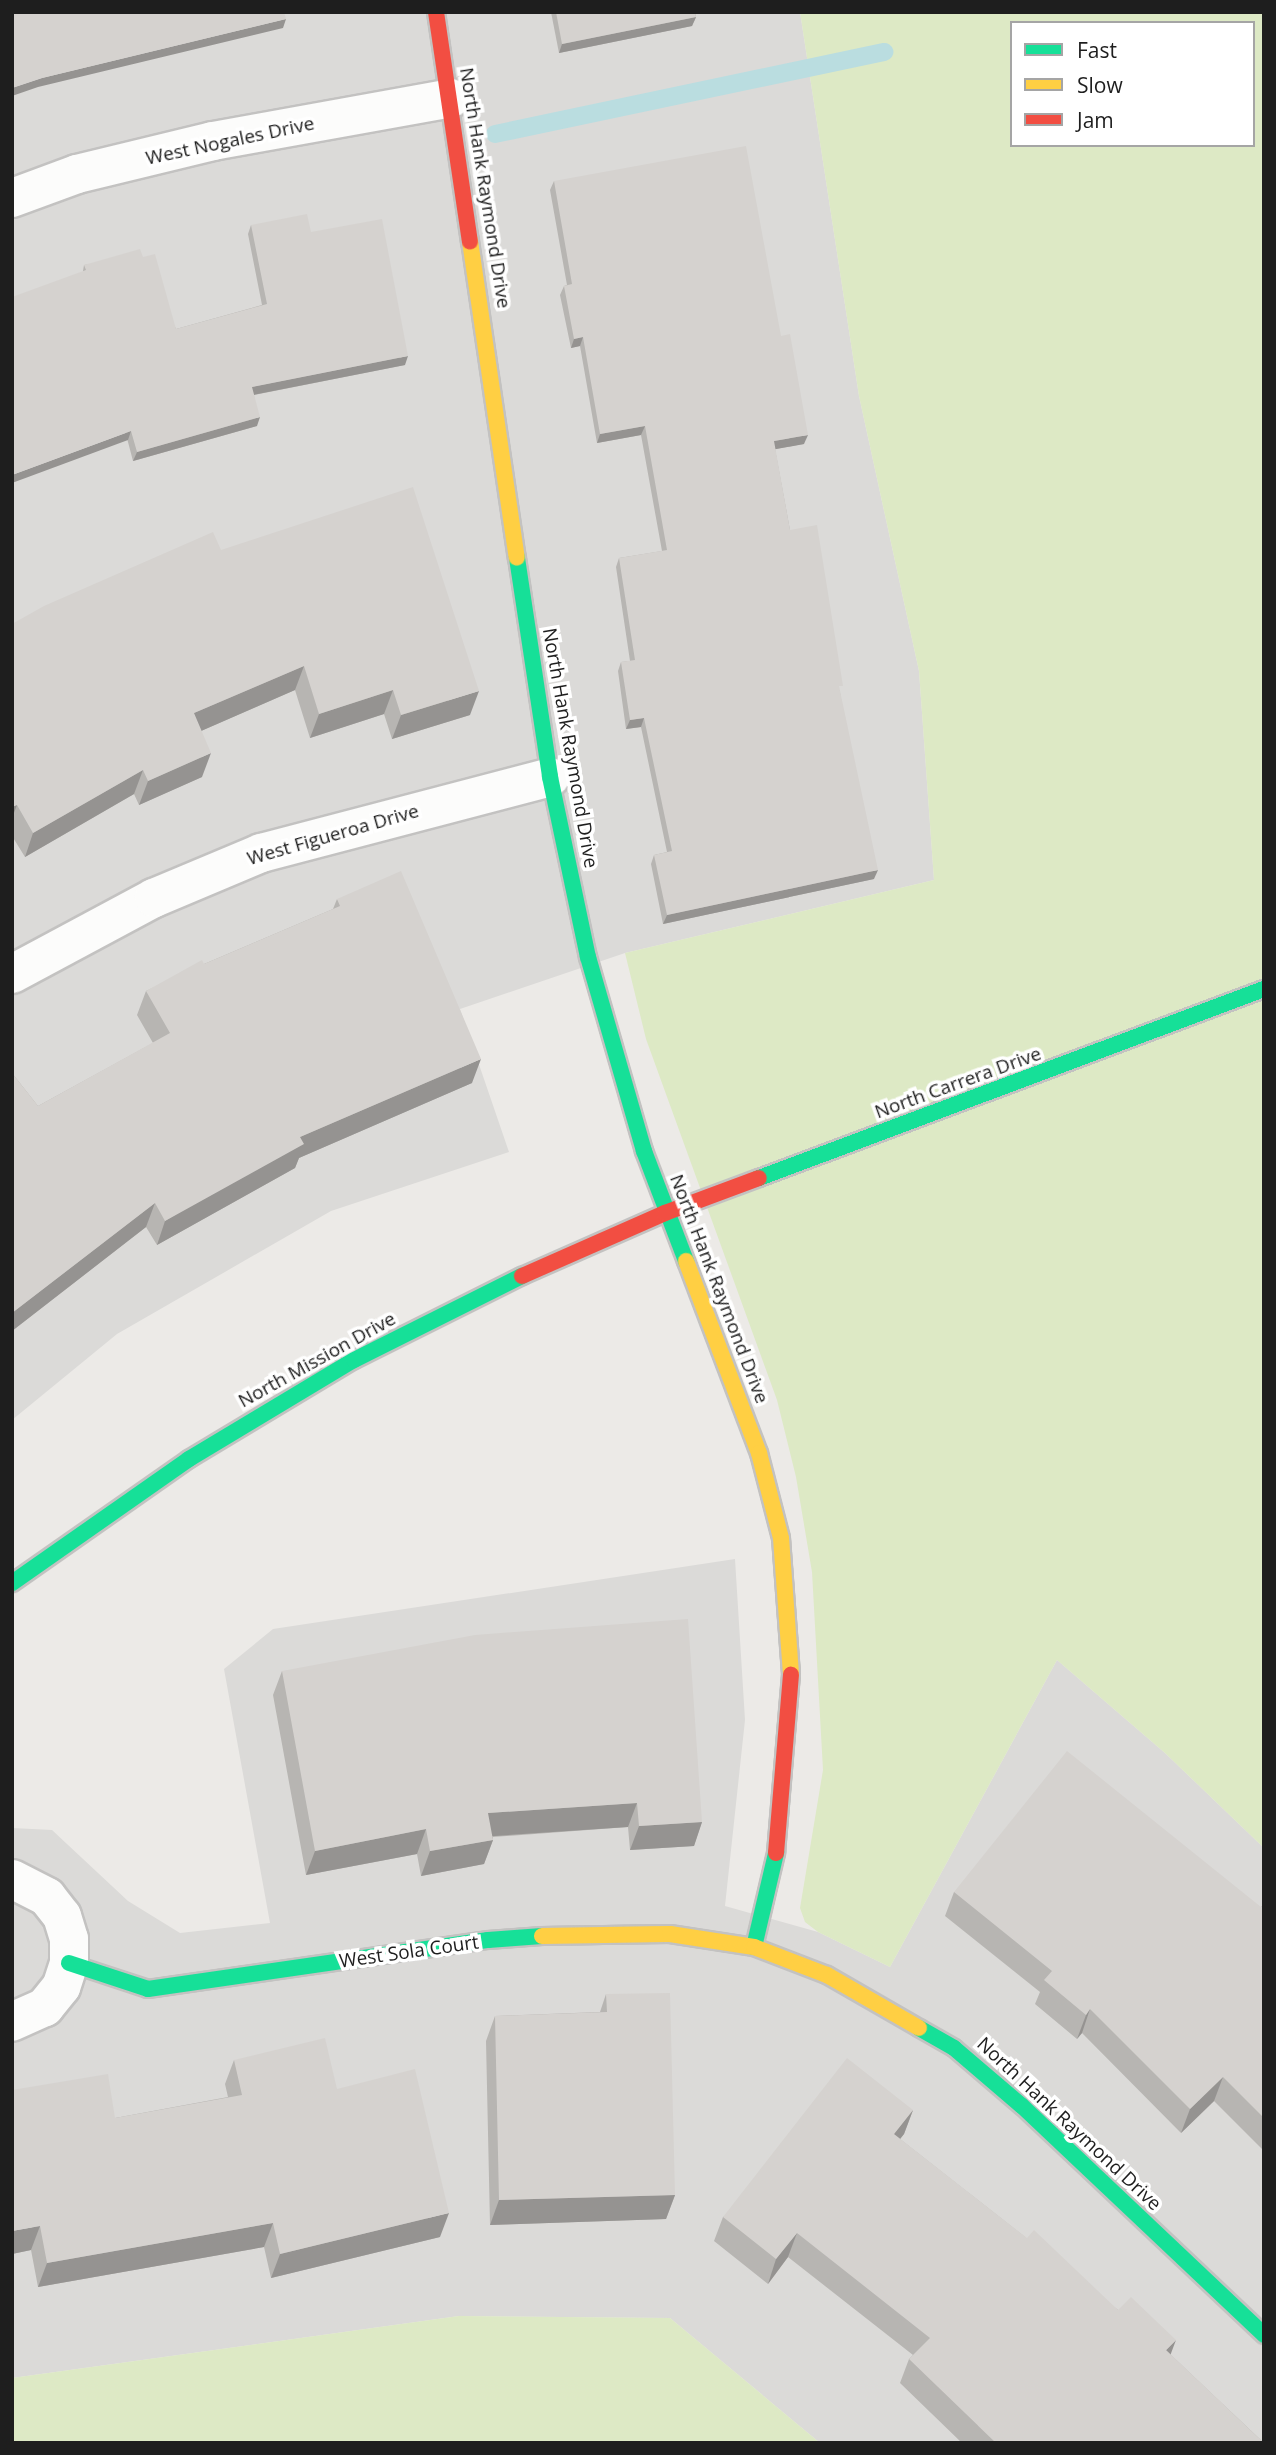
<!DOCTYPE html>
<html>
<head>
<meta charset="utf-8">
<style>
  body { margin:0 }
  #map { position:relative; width:1276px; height:2455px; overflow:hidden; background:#eceae7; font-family:"Open Sans",sans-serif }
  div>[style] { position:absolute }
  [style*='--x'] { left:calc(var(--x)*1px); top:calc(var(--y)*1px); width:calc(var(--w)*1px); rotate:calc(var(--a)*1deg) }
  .residential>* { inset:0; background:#dbdad8 }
  .grass>* { inset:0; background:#dde9c5 }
  .stream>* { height:18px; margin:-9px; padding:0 9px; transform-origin:9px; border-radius:9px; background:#badde0 }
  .roads { filter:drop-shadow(2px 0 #c3c2c1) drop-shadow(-2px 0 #c3c2c1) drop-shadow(0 2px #c3c2c1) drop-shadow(0 -2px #c3c2c1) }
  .street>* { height:38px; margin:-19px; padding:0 19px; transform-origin:19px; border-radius:19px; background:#fcfcfb }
  .fast>* { height:16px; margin:-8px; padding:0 8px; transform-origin:8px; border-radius:8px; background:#16e098 }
  .slow>* { height:16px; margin:-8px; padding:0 8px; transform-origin:8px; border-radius:8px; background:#ffcf43 }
  .jam>* { height:16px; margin:-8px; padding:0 8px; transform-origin:8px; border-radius:8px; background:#f24e42 }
  .wall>* { inset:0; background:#b7b5b2 }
  .shaded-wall>* { inset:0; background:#959391 }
  .building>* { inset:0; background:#d5d2cf }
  span { translate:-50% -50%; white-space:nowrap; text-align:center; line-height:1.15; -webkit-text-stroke:7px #fff; paint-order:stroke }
  .street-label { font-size:19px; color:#1e1e1e }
  .frame { position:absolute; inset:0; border:14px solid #1e1e1e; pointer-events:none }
  .legend { position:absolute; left:1010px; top:21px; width:245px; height:126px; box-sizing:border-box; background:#fff; border:2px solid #a5a5a5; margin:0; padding:9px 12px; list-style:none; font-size:21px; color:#1e1e1e }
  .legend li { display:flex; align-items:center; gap:14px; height:35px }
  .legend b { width:35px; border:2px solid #a5a5a5 }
</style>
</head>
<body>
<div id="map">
  <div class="residential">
    <div style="clip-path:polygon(12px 12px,800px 12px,859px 396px,919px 671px,934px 880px,625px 953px,460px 1009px,509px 1152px,331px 1211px,117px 1334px,12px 1420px)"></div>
    <div style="clip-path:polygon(735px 1559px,745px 1720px,725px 1906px,818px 1932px,890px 1967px,1057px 1660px,1165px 1753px,1264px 1848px,1264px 2443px,820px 2443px,670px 2318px,459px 2316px,12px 2378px,12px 1828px,52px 1830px,128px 1901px,180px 1933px,270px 1923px,224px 1669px,273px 1629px)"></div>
  </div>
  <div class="grass">
    <div style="clip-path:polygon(evenodd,800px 12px,1264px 12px,1264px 1848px,1165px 1753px,1057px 1660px,890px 1967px,818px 1932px,805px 1922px,800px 1908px,823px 1770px,812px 1572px,796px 1477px,777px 1400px,646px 1039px,625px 953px,934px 880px,919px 671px,859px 396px,800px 12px,1012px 23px,1253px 23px,1253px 145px,1012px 145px,1012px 23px)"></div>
    <div style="clip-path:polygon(459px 2316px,670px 2318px,820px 2443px,12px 2443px,12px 2378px)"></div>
  </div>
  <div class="stream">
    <div style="--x:495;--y:134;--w:398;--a:-11.9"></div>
  </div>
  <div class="roads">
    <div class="street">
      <div style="--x:12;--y:198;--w:69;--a:-20.3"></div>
      <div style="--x:77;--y:174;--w:140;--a:-13.6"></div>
      <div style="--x:213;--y:141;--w:242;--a:-10.2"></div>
      <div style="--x:12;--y:974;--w:161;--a:-28.2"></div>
      <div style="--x:154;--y:898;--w:116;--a:-22.8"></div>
      <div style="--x:261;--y:853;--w:299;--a:-14.7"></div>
      <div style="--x:12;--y:1879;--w:39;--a:27"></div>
      <div style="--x:47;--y:1897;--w:24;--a:52"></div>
      <div style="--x:62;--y:1916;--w:24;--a:73"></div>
      <div style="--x:69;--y:1939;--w:24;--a:90"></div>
      <div style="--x:69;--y:1963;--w:25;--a:108"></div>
      <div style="--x:61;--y:1987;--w:26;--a:129"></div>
      <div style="--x:45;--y:2007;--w:36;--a:156"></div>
    </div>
    <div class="fast">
      <div style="--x:517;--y:558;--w:221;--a:81.4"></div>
      <div style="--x:550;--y:777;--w:184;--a:78.1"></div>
      <div style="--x:588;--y:957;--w:202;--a:73.9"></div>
      <div style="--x:644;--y:1151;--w:118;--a:69.1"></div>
      <div style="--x:759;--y:1178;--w:539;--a:-20.52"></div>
      <div style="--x:12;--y:1583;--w:216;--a:-35"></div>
      <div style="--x:189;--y:1459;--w:192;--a:-31"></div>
      <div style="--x:354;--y:1360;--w:188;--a:-26.6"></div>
      <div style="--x:754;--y:1947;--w:97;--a:-76.8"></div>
      <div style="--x:69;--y:1963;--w:83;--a:18.2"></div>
      <div style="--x:148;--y:1989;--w:344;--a:-8.2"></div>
      <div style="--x:488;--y:1940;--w:54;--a:-4.2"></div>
      <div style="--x:919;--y:2028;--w:40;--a:29.7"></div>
      <div style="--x:954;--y:2048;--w:89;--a:40.5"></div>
      <div style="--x:1022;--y:2106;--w:333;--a:43.4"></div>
    </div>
    <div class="slow">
      <div style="--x:470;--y:241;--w:320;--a:81.6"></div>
      <div style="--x:686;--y:1261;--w:205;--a:69.2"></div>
      <div style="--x:759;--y:1453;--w:88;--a:75.5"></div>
      <div style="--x:781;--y:1538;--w:137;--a:85.8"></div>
      <div style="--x:542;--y:1936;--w:128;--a:-0.9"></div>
      <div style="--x:670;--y:1934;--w:85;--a:8.8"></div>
      <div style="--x:754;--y:1947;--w:78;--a:21"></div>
      <div style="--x:827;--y:1975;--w:106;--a:29.9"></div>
    </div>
    <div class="jam">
      <div style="--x:436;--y:12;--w:232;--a:81.6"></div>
      <div style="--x:522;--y:1276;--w:156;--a:-23.8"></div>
      <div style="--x:665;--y:1213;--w:100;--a:-20.4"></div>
      <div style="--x:776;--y:1853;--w:179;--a:-85.2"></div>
    </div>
  </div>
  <div class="wall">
    <div style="clip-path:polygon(551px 12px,695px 12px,696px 17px,692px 26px,559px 53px)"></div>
    <div style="clip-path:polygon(554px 181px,781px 336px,804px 444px,775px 449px,790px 530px,840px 693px,874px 879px,663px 924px,651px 864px,654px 855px,667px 852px,641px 727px,626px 729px,618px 671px,621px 662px,630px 661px,616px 567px,619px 558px,662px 551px,641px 435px,597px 443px,580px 346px,571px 348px,560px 295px,564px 286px,567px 285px,550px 190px)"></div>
    <div style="clip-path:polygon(251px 225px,311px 232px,405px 365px,254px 395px,257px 426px,133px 461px,83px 271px,84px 265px,143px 257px,176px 329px,262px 305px,248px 234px)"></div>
    <div style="clip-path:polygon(221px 550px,470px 715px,392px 739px,384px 714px,310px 738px,295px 690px,201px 731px,202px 777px,139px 805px,134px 794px,25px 857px,12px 836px,12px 624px)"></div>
    <div style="clip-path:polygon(337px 899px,472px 1083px,299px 1158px,295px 1168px,157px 1245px,146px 1227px,12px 1331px,12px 1073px,38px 1106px,153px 1043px,137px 1015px,146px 991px,204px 964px,333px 909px)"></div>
    <div style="clip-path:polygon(282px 1671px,702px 1822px,694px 1846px,630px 1850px,628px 1827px,493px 1837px,493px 1840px,484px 1864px,421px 1876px,417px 1854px,306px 1875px,273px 1695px)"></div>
    <div style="clip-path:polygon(954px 1892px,1261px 1907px,1264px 1904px,1264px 2151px,1214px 2101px,1181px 2133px,1082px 2033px,1077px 2039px,1035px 2004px,1040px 1992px,945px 1916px)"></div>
    <div style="clip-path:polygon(606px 1994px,675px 2195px,666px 2219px,490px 2225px,486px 2041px,495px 2016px,600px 2012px)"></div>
    <div style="clip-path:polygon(234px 2060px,337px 2089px,440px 2237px,271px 2278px,264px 2247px,38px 2287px,31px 2250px,12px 2254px,115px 2118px,228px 2097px,225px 2084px)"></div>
    <div style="clip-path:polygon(913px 2110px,904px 2134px,900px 2139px,1118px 2310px,1171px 2355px,1264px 2443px,962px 2443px,900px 2383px,909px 2359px,913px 2355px,788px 2257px,768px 2284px,714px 2241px,723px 2217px)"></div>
  </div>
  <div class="shaded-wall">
    <div style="clip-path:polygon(696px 17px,692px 26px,559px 53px,562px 44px)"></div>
    <div style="clip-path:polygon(286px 19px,283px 28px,38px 87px,12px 96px,12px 88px,42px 78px)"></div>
    <div style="clip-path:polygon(583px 337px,580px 346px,571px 348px,574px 339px)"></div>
    <div style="clip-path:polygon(408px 356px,405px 365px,248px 396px,252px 387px)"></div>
    <div style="clip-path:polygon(260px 417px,257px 426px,133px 461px,137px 452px)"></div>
    <div style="clip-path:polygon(645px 426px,641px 435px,597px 443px,600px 434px)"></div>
    <div style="clip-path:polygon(131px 431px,128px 440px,12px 483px,12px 475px)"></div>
    <div style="clip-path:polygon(808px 435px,804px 444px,771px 450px,774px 441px)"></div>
    <div style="clip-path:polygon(304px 666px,295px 690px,185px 738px,194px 713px)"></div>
    <div style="clip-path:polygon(393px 690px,384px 714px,310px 738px,319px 714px)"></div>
    <div style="clip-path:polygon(479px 691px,470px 715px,392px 739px,401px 715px)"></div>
    <div style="clip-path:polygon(644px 718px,641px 727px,626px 729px,630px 720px)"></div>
    <div style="clip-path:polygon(211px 753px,202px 777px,139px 805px,148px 781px)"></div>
    <div style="clip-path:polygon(143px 770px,134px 794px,25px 857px,33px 833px)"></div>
    <div style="clip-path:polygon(17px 805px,12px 818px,12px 807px)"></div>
    <div style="clip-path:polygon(878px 870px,874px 879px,663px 924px,667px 915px)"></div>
    <div style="clip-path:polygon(481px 1059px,472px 1083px,299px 1158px,295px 1168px,157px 1245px,165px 1221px,300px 1137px)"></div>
    <div style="clip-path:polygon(155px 1203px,146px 1227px,12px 1331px,12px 1313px)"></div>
    <div style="clip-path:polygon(637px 1803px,628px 1827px,480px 1837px,488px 1813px)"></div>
    <div style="clip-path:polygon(702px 1822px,694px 1846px,630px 1850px,639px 1826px)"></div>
    <div style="clip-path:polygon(426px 1829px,417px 1854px,306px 1875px,315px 1851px)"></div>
    <div style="clip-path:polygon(493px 1840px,484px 1864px,421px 1876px,430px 1851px)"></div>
    <div style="clip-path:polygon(1090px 2009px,1082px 2033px,1077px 2039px,1086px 2015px)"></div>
    <div style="clip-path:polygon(1223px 2077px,1214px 2101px,1181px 2133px,1190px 2109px)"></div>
    <div style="clip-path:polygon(913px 2110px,904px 2134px,885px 2158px,894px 2134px)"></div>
    <div style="clip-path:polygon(675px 2195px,666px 2219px,490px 2225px,499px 2200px)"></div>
    <div style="clip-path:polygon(449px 2213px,440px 2237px,271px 2278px,280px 2254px)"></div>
    <div style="clip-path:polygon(273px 2223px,264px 2247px,38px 2287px,47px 2263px)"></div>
    <div style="clip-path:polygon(40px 2226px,31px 2250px,12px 2254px,12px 2231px)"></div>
    <div style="clip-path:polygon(797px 2233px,788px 2257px,768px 2284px,776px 2259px)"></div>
    <div style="clip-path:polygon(1176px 2340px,1167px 2364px,1166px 2350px)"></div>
  </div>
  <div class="building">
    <div style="clip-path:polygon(12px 12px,284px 12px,286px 19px,42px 78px,12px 88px)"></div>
    <div style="clip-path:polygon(556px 12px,695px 12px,696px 17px,562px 44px)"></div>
    <div style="clip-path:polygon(746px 146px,781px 336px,790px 334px,808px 435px,774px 441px,790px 530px,817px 525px,843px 686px,839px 686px,878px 870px,667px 915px,654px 855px,672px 851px,644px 718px,630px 720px,621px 662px,635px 660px,619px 558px,667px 550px,645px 426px,600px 434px,583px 337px,574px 339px,564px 286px,572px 284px,554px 181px)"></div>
    <div style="clip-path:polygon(307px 214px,311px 232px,382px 219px,408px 356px,252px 387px,260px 417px,137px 452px,131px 431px,12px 475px,12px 297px,86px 270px,84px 265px,140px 249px,143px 257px,155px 254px,176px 329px,267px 304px,251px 225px)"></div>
    <div style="clip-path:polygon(413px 487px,479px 691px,401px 715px,393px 690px,319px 714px,304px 666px,194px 713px,211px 753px,148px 781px,143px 770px,33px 833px,17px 805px,12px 807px,12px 624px,44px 606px,213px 532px,221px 550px)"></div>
    <div style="clip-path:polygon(401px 871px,481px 1059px,300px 1137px,304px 1144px,165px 1221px,155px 1203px,12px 1313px,12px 1073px,38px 1106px,170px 1033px,146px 991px,202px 960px,204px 964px,340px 906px,337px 899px)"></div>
    <div style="clip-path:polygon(688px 1619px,702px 1822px,639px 1826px,637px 1803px,488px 1813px,493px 1840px,430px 1851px,426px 1829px,315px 1851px,282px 1671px,475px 1635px)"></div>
    <div style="clip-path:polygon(1067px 1751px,1261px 1907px,1264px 1904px,1264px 2118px,1223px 2077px,1190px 2109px,1090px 2009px,1086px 2015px,1044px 1980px,1052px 1971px,954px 1892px)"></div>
    <div style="clip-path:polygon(670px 1993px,675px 2195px,499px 2200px,495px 2016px,607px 2012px,606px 1994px)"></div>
    <div style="clip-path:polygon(325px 2038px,337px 2089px,415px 2069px,449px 2213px,280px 2254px,273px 2223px,47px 2263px,40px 2226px,12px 2231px,12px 2090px,108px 2074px,115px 2118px,242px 2095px,234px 2060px)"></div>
    <div style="clip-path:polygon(847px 2058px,913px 2110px,894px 2134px,1027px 2238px,1034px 2230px,1118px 2310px,1131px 2297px,1176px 2340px,1166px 2350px,1264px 2443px,996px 2443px,909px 2359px,930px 2338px,797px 2233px,776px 2259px,723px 2217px)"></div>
  </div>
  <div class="street-label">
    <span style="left:230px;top:141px;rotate:-12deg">West Nogales Drive</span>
    <span style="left:485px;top:188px;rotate:81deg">North Hank Raymond Drive</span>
    <span style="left:570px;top:748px;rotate:80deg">North Hank Raymond Drive</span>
    <span style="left:333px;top:835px;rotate:-16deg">West Figueroa Drive</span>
    <span style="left:958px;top:1083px;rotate:-20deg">North Carrera Drive</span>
    <span style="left:719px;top:1289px;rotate:69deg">North Hank Raymond Drive</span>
    <span style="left:317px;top:1360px;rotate:-29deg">North Mission Drive</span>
    <span style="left:409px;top:1952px;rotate:-8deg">West Sola Court</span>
    <span style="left:1069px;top:2124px;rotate:43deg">North Hank Raymond Drive</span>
  </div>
  <div class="frame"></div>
  <ul class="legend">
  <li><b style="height:9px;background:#16e098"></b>Fast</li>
  <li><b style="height:9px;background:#ffcf43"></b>Slow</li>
  <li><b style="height:9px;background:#f24e42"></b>Jam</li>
  </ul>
</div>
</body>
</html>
